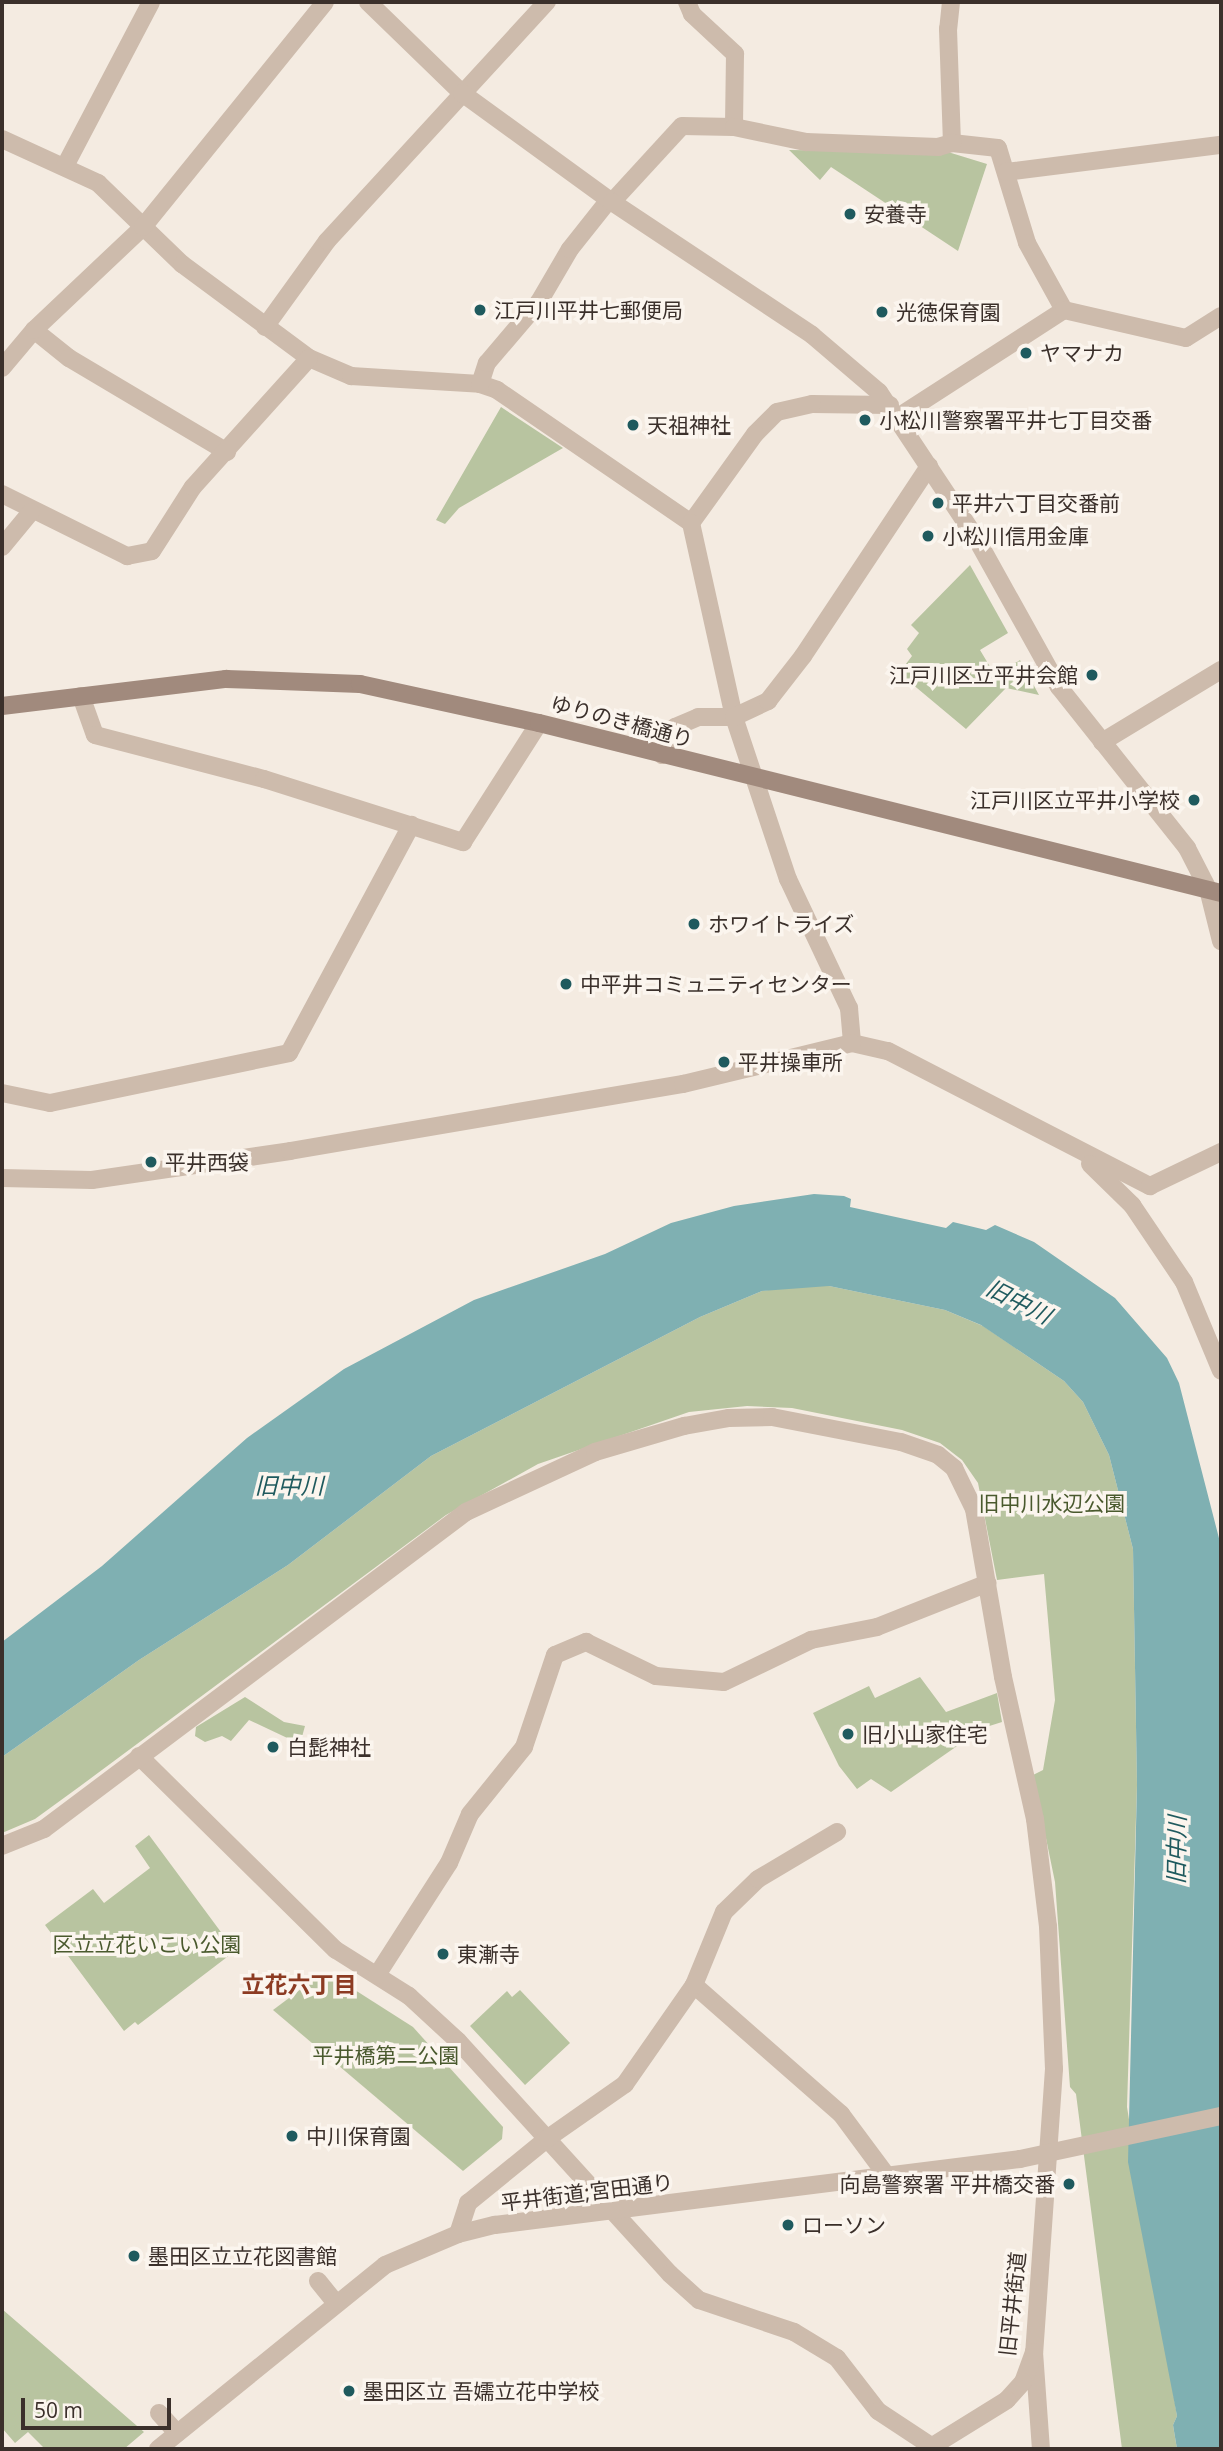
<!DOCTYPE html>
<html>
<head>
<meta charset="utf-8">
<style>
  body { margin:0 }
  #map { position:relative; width:1223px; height:2451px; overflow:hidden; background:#f4ebe1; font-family:"Open Sans","Noto Sans JP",sans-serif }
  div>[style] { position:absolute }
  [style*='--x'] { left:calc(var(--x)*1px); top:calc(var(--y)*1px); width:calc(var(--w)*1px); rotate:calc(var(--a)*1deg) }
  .green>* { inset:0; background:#b8c4a0 }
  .water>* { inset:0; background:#7fb0b2 }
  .minor>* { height:18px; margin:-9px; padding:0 9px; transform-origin:9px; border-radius:9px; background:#cdbbac }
  .tertiary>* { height:18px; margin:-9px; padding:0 9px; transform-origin:9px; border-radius:9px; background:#cdbbac }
  .secondary>* { height:18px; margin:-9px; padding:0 9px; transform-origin:9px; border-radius:9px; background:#a18a7d }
  .dots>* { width:19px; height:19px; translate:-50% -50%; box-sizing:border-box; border:4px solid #fbf5ee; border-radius:50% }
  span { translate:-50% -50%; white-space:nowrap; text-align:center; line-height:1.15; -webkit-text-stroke:7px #fbf5ee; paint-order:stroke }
  .poi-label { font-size:21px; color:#3b302b }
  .left { translate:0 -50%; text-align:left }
  .right { translate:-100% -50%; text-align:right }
  .street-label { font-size:21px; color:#3b302b }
  .park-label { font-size:21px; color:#4a5a2e }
  .water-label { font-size:23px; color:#1f5a5e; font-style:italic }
  .neighbourhood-label { font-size:23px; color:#8c3b22; font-weight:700 }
  .frame { position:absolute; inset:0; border:4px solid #3b302b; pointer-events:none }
  .scale { position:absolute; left:21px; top:2398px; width:150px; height:32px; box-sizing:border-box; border:4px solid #3b302b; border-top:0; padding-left:9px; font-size:21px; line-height:24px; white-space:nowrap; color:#3b302b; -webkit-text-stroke:5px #fbf5ee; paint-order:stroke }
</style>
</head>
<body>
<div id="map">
  <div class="green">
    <div style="clip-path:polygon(789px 150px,948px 152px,987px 164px,958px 251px,831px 167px,820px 180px)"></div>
    <div style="clip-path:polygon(501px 407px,563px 448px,459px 508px,445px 524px,436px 520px)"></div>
    <div style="clip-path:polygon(970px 565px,1008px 633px,980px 650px,995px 675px,1020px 660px,1039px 695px,1006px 688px,966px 729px,899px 673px,912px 656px,907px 649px,919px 633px,911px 625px)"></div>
    <div style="clip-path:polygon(802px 1285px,829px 1286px,945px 1310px,983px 1326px,1064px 1381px,1083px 1402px,1109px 1455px,1133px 1549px,1137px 1785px,1127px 2107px,1177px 2416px,1173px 2425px,1177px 2449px,1122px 2449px,1076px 2094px,1070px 2087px,1055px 1882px,1033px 1775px,1043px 1770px,1055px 1700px,1044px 1574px,997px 1580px,978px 1483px,962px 1460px,940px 1443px,902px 1430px,792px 1408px,747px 1406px,689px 1412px,538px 1464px,446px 1515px,79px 1787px,35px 1819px,2px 1833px,2px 1757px,139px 1660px,288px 1565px,431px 1456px,700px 1317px,762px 1291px)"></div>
    <div style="clip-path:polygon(920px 1677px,946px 1712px,997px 1693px,1002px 1722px,983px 1728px,891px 1792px,871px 1779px,857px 1789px,839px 1766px,813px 1713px,869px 1686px,875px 1698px)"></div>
    <div style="clip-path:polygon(245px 1697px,284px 1722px,305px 1726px,300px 1744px,249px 1720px,231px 1741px,222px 1736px,205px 1742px,195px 1736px,196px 1727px)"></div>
    <div style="clip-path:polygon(149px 1835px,235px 1951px,138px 2025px,135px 2022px,124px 2031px,45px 1925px,93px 1889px,104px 1903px,150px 1868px,135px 1846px)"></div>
    <div style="clip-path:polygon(333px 1976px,413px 2027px,503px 2127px,502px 2139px,463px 2171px,273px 2010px,317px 1977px)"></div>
    <div style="clip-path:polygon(520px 1990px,570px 2043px,525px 2085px,470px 2026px,507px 1991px,512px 1997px)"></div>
    <div style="clip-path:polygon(2px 2309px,144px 2432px,124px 2449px,45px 2449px,28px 2432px,15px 2443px,2px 2428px)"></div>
  </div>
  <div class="water">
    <div style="clip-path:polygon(814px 1194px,844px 1196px,851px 1199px,850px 1207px,946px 1228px,953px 1222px,986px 1230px,995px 1225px,1034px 1242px,1115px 1298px,1167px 1358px,1179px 1383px,1221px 1546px,1221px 2449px,1177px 2449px,1173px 2425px,1177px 2416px,1128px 2162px,1137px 1785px,1133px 1549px,1109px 1455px,1083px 1402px,1064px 1381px,981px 1325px,945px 1310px,829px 1286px,762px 1291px,700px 1317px,431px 1456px,288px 1565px,139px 1660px,2px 1757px,2px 1642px,102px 1566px,247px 1438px,344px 1369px,474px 1300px,605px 1254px,671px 1223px,734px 1206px)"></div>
  </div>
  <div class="minor">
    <div style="--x:687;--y:2;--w:13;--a:67"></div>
    <div style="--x:692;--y:14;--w:59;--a:42.9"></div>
    <div style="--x:735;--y:54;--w:73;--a:90.8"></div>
    <div style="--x:951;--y:2;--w:27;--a:96"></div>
    <div style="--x:948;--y:29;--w:114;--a:88"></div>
    <div style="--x:952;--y:143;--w:46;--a:6.2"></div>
    <div style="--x:998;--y:148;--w:99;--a:73"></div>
    <div style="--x:1027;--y:243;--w:77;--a:61.1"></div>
    <div style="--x:2;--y:139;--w:106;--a:24.6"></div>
    <div style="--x:98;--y:183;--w:117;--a:44"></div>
    <div style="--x:182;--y:264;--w:158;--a:36.5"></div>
    <div style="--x:309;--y:358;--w:46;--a:23.2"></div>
    <div style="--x:351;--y:376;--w:129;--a:3.5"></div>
    <div style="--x:480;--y:384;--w:18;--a:19"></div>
    <div style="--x:497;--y:390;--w:235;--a:34.4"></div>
    <div style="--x:65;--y:166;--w:185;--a:-62.3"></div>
    <div style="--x:1006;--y:172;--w:217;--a:-7.2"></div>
    <div style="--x:612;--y:202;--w:103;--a:-47.4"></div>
    <div style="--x:682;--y:126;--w:52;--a:1.1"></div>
    <div style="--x:734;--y:127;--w:74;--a:11.8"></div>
    <div style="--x:806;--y:142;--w:132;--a:2.2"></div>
    <div style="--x:938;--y:147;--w:15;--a:-16"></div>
    <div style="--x:265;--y:327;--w:106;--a:-54.2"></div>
    <div style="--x:327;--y:241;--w:325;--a:-47.4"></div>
    <div style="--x:34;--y:330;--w:45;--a:38.7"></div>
    <div style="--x:69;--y:358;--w:184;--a:30.7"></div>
    <div style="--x:2;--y:368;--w:50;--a:-49.9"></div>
    <div style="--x:34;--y:330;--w:150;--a:-43.4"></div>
    <div style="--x:143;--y:227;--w:289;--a:-51"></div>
    <div style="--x:480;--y:384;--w:22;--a:-72"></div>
    <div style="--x:487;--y:363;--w:80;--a:-49.6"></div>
    <div style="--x:539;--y:302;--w:61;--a:-59.7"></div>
    <div style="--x:570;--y:249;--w:63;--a:-51.5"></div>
    <div style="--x:890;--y:405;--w:78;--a:-179.3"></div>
    <div style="--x:812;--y:404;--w:36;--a:167"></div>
    <div style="--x:777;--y:412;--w:31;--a:135"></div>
    <div style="--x:755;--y:434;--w:110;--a:125.7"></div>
    <div style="--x:691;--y:523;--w:199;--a:77.5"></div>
    <div style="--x:734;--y:717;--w:171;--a:71.6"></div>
    <div style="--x:788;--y:879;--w:143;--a:64.7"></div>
    <div style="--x:849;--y:1008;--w:35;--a:85"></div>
    <div style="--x:852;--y:1043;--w:37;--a:13"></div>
    <div style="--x:888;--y:1051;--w:295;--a:27.3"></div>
    <div style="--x:1150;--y:1186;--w:79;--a:-25.6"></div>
    <div style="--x:898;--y:417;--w:197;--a:-32.8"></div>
    <div style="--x:1064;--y:310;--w:125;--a:12.9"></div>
    <div style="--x:1186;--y:338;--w:41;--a:-32.2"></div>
    <div style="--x:2;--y:494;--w:140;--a:26.4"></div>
    <div style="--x:127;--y:556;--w:25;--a:-11"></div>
    <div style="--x:152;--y:551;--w:76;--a:-57.4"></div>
    <div style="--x:193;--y:487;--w:173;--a:-48"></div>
    <div style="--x:2;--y:547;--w:45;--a:-50.4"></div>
    <div style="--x:81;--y:696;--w:41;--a:70.3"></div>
    <div style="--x:95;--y:735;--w:175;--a:14.6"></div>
    <div style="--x:264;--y:779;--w:209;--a:17.6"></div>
    <div style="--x:463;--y:842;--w:141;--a:-57.4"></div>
    <div style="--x:1102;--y:742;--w:139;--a:-31.2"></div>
    <div style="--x:662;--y:755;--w:31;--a:-65"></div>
    <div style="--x:675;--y:727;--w:25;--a:-23"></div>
    <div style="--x:698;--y:717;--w:36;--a:0"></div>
    <div style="--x:734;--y:717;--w:38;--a:-25"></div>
    <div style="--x:768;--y:701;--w:57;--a:-52.1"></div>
    <div style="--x:803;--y:656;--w:228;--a:-56.4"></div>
    <div style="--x:2;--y:1093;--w:49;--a:11.8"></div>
    <div style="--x:50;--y:1103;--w:244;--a:-11.8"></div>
    <div style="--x:289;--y:1053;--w:259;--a:-61.8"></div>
    <div style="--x:1090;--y:1164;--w:59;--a:44.3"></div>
    <div style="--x:1132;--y:1205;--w:93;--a:56"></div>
    <div style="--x:1184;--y:1282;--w:96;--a:67.4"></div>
    <div style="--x:139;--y:1756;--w:276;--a:44.6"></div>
    <div style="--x:336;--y:1950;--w:86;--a:32.2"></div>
    <div style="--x:409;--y:1996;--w:67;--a:42.6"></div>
    <div style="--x:458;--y:2041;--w:315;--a:47.7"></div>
    <div style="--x:670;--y:2274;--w:39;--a:42"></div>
    <div style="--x:699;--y:2300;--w:100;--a:18.6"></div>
    <div style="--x:794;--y:2332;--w:50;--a:31.2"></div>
    <div style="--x:837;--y:2358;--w:67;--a:52.3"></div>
    <div style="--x:878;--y:2411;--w:64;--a:33.4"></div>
    <div style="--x:377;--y:1975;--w:133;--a:-57.3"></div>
    <div style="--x:449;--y:1863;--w:53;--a:-66.8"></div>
    <div style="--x:470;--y:1814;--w:86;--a:-51.1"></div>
    <div style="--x:524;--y:1747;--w:97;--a:-71.4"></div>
    <div style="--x:555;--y:1655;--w:34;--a:-23"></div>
    <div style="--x:586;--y:1642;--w:78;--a:25.9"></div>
    <div style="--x:656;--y:1676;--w:68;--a:5"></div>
    <div style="--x:724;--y:1682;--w:97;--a:-25.8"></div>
    <div style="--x:811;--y:1640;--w:67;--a:-11.1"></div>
    <div style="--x:877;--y:1627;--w:119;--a:-21.6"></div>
    <div style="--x:694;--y:1985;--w:196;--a:41.3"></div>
    <div style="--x:841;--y:2114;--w:77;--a:53.4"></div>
    <div style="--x:458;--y:2234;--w:33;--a:-72"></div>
    <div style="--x:468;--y:2203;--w:103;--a:-39.1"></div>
    <div style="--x:548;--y:2138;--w:94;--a:-35"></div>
    <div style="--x:625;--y:2084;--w:121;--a:-55.1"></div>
    <div style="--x:694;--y:1985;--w:79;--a:-67.7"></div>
    <div style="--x:724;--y:1912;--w:47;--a:-44.1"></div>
    <div style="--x:758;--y:1879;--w:92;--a:-30.7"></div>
    <div style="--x:318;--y:2281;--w:28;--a:51"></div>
    <div style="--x:1034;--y:2352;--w:97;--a:85.9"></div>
    <div style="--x:159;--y:2413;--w:27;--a:48"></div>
  </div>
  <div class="tertiary">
    <div style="--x:368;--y:2;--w:131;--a:44.1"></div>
    <div style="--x:462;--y:93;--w:185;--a:36"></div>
    <div style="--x:612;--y:202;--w:240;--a:33.6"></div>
    <div style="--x:812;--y:335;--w:88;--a:40.4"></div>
    <div style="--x:879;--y:392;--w:175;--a:56.4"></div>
    <div style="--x:976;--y:538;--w:171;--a:60.9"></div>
    <div style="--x:1059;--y:687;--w:206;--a:51.5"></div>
    <div style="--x:1187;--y:848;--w:46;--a:62.9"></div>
    <div style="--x:1208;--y:889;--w:54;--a:76"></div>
    <div style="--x:2;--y:1178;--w:90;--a:1.3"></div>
    <div style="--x:92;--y:1180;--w:200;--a:-8.3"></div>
    <div style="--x:290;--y:1151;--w:399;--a:-9.7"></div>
    <div style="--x:683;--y:1084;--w:174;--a:-13.6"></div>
    <div style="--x:2;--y:1846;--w:45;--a:-22"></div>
    <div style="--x:44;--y:1829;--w:528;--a:-36.91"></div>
    <div style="--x:466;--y:1512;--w:142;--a:-24.9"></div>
    <div style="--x:595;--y:1452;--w:93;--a:-16.3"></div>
    <div style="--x:684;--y:1426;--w:46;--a:-10.1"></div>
    <div style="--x:729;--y:1418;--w:43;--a:-1.3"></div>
    <div style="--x:772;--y:1417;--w:131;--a:11"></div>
    <div style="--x:901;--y:1442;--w:39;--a:19"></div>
    <div style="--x:938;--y:1455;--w:21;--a:39"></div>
    <div style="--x:954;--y:1468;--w:46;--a:64"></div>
    <div style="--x:974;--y:1509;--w:170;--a:80.2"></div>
    <div style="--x:1003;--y:1677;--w:146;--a:77.3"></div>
    <div style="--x:1035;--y:1819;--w:108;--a:83.1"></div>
    <div style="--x:1048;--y:1926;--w:143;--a:87.6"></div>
    <div style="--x:1054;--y:2069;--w:284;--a:94"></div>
    <div style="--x:1034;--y:2352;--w:32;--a:110"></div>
    <div style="--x:1023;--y:2382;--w:24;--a:132"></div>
    <div style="--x:1007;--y:2400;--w:93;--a:148.2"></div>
    <div style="--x:158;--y:2449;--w:292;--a:-39"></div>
    <div style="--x:385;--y:2265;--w:79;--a:-23"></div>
    <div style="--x:458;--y:2234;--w:38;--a:-14"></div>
    <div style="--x:495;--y:2225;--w:529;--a:-7.17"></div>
    <div style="--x:1020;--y:2159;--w:206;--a:-12.1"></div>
  </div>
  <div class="secondary">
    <div style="--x:2;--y:706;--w:226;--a:-6.9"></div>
    <div style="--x:226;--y:679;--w:134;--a:2.1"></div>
    <div style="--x:360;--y:684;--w:183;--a:12.3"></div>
    <div style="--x:539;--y:723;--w:703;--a:14"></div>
  </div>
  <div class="dots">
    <div style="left:850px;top:214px;background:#1f5a5e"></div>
    <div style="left:480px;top:310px;background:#1f5a5e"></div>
    <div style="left:882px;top:312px;background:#1f5a5e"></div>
    <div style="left:1026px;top:353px;background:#1f5a5e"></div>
    <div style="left:865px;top:420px;background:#1f5a5e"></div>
    <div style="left:633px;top:425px;background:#1f5a5e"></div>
    <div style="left:938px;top:503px;background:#1f5a5e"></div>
    <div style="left:928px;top:536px;background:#1f5a5e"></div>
    <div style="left:1092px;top:675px;background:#1f5a5e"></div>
    <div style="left:1194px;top:800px;background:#1f5a5e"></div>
    <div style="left:694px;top:924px;background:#1f5a5e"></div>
    <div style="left:566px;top:984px;background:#1f5a5e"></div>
    <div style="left:724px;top:1062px;background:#1f5a5e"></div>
    <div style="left:151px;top:1162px;background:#1f5a5e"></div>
    <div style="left:848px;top:1734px;background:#1f5a5e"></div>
    <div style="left:273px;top:1747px;background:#1f5a5e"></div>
    <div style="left:443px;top:1954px;background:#1f5a5e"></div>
    <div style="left:292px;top:2136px;background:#1f5a5e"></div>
    <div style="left:1069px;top:2184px;background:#1f5a5e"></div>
    <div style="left:788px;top:2225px;background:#1f5a5e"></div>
    <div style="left:134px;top:2256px;background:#1f5a5e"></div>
    <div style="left:349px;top:2391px;background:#1f5a5e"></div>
  </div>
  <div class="poi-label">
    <span class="left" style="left:864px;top:214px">安養寺</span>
    <span class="left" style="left:494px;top:310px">江戸川平井七郵便局</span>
    <span class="left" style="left:896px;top:312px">光徳保育園</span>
    <span class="left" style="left:1040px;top:353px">ヤマナカ</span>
    <span class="left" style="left:879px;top:420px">小松川警察署平井七丁目交番</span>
    <span class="left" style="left:647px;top:425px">天祖神社</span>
    <span class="left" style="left:952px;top:503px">平井六丁目交番前</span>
    <span class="left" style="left:942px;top:536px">小松川信用金庫</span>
    <span class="right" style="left:1078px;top:675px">江戸川区立平井会館</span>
    <span class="right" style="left:1180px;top:800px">江戸川区立平井小学校</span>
    <span class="left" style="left:708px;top:924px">ホワイトライズ</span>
    <span class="left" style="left:580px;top:984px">中平井コミュニティセンター</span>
    <span class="left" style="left:738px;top:1062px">平井操車所</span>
    <span class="left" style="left:165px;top:1162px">平井西袋</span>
    <span class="left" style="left:862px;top:1734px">旧小山家住宅</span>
    <span class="left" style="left:287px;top:1747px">白髭神社</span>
    <span class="left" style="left:457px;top:1954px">東漸寺</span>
    <span class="left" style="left:306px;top:2136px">中川保育園</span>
    <span class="right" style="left:1055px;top:2184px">向島警察署 平井橋交番</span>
    <span class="left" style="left:802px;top:2225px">ローソン</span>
    <span class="left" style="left:148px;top:2256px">墨田区立立花図書館</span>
    <span class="left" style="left:363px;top:2391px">墨田区立 吾嬬立花中学校</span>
  </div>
  <div class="street-label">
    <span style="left:622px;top:721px;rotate:15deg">ゆりのき橋通り</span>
    <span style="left:587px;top:2192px;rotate:-7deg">平井街道;宮田通り</span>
    <span style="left:1012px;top:2304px;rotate:-84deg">旧平井街道</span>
  </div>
  <div class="park-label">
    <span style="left:1052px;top:1503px">旧中川水辺公園</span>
    <span style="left:147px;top:1944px">区立立花いこい公園</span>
    <span style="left:386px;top:2055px">平井橋第二公園</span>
  </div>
  <div class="water-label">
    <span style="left:1019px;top:1301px;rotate:27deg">旧中川</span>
    <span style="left:289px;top:1485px">旧中川</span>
    <span style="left:1176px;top:1850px;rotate:-89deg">旧中川</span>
  </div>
  <div class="neighbourhood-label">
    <span style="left:299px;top:1984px">立花六丁目</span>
  </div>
  <div class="frame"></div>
  <div class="scale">50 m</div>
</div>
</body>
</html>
